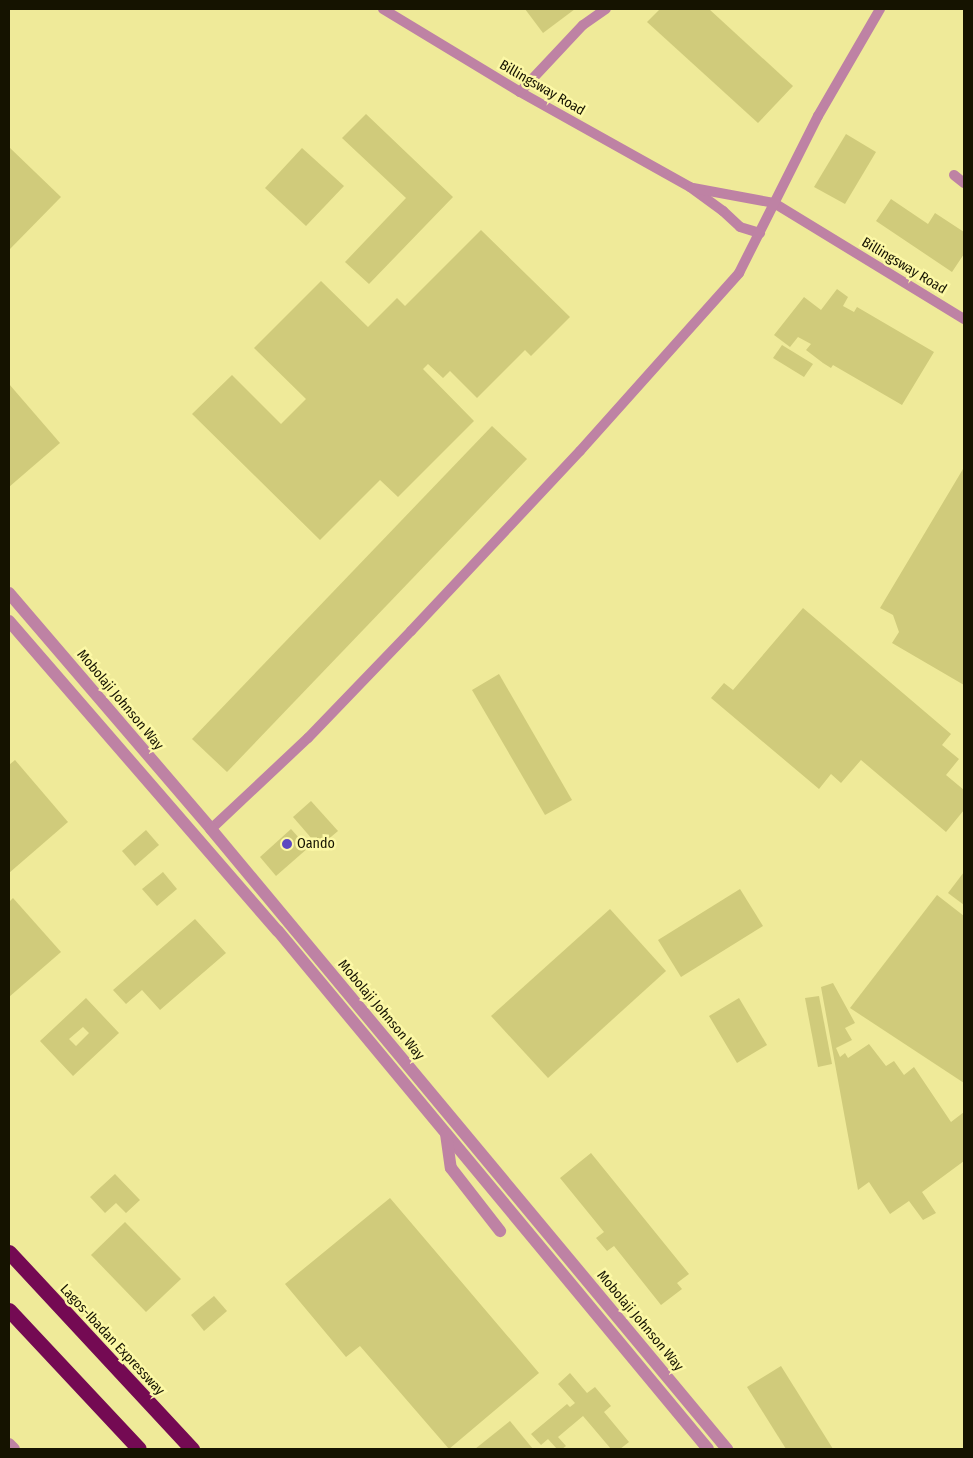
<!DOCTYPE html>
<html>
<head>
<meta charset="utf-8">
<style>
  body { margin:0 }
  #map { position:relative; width:973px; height:1458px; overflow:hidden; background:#efea99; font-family:"Fira Sans Condensed",sans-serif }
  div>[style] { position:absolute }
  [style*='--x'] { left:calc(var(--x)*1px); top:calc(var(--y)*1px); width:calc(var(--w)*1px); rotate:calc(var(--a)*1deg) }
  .building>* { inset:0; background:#d0cb7b }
  .minor>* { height:10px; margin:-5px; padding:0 5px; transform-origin:5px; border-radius:5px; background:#be82a4 }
  .tertiary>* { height:12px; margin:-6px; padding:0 6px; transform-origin:6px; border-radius:6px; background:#be82a4 }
  .motorway>* { height:15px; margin:-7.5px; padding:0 7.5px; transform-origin:7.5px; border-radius:7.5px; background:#740a53 }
  .dots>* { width:14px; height:14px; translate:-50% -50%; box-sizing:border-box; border:2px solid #fcf8a6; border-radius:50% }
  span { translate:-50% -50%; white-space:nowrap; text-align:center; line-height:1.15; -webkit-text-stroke:5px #fcf8a6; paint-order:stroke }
  .street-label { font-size:14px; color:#151300 }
  .poi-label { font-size:14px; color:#151300 }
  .left { translate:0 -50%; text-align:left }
  .frame { position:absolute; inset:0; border:10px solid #151300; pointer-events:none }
</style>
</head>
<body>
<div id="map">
  <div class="building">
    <div style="clip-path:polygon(525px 9px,575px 9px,543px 33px)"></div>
    <div style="clip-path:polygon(660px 9px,709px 9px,793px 86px,758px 123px,647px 22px)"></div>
    <div style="clip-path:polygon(366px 114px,453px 197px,369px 284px,345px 262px,406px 198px,342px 138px)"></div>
    <div style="clip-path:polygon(846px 134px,876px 152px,845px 204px,814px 187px)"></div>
    <div style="clip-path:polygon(9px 147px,61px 197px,9px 250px)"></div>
    <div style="clip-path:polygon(302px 148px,344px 186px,306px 226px,265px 188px)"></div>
    <div style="clip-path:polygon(891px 199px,928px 224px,935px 213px,964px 232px,964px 254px,952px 272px,876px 221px)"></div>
    <div style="clip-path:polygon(481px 230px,570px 317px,531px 356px,525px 350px,477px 398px,450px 371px,443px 378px,428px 364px,423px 369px,474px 421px,398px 497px,380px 480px,320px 540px,192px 414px,232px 375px,281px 424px,306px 399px,254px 348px,321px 281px,368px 327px,397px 298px,405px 306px)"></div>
    <div style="clip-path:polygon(837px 289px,848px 297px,843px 306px,854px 312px,857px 307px,934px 352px,902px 405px,833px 365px,831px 368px,823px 363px,806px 350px,811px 344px,798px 337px,790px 347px,774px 335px,804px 297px,821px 310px)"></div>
    <div style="clip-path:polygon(782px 345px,813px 364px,804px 377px,773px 358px)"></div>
    <div style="clip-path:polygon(9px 384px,60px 443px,9px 487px)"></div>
    <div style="clip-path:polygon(492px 426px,527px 459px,227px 772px,192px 739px)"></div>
    <div style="clip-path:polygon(963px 469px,964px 469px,964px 685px,892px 643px,899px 632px,893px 615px,880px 608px)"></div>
    <div style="clip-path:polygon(803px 608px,951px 734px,942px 745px,959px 759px,946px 775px,964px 790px,964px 810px,946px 832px,861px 760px,841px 783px,831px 774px,819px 789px,711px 698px,724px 683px,733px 690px)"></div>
    <div style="clip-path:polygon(499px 674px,572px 800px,545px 815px,472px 690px)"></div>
    <div style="clip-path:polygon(15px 760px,68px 822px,9px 873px,9px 765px)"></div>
    <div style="clip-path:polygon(311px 801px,338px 831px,319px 847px,293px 817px)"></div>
    <div style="clip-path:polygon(291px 829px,308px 848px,276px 876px,260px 857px)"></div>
    <div style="clip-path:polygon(146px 830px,159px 845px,135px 866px,122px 851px)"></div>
    <div style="clip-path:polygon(163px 872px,177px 889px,157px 906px,142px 889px)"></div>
    <div style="clip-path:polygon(964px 872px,964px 905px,948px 893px)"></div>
    <div style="clip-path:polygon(740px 889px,763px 926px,681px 977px,658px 940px)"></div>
    <div style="clip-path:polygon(937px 895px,964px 916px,964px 1083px,850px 1008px)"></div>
    <div style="clip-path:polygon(13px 898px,61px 952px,9px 997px,9px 902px)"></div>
    <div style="clip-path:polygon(610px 909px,666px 971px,548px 1078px,491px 1016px)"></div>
    <div style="clip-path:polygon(195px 919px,226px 953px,160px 1010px,142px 990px,126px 1004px,113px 990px)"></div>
    <div style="clip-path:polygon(833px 983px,855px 1023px,845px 1028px,852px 1040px,836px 1048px,840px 1057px,845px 1053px,848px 1058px,869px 1044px,886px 1066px,894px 1061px,904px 1075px,914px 1067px,951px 1122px,964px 1112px,964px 1161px,922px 1192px,936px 1213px,923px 1220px,909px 1201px,890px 1214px,869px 1182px,858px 1190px,821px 987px)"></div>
    <div style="clip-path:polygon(819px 996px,832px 1064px,818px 1067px,805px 998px)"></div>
    <div style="clip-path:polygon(evenodd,86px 998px,119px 1033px,73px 1076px,40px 1041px,86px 998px,83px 1027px,89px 1033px,76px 1046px,69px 1039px,83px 1027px)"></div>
    <div style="clip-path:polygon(739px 998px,767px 1045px,737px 1063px,709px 1016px)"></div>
    <div style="clip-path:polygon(591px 1153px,689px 1274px,677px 1283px,682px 1289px,661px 1305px,614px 1246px,607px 1251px,596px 1238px,604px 1232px,560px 1178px)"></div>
    <div style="clip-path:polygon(115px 1174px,140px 1200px,126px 1213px,116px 1203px,105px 1213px,90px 1197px)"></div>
    <div style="clip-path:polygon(390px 1198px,539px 1373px,449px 1449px,360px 1346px,346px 1357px,285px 1284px)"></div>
    <div style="clip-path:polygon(125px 1222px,181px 1279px,146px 1312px,91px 1255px)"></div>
    <div style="clip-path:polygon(214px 1296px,227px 1311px,204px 1331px,191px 1315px)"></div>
    <div style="clip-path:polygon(781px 1366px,833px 1449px,786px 1449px,747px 1387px)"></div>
    <div style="clip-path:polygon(570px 1373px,587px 1393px,595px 1387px,611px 1406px,604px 1412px,629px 1442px,620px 1449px,611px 1449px,583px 1416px,558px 1437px,566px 1446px,562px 1449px,557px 1449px,548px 1439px,541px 1445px,531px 1434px,567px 1404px,570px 1407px,575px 1403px,558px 1384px)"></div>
    <div style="clip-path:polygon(510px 1421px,533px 1449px,475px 1449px)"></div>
  </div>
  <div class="minor">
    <div style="--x:383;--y:9;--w:160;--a:31.2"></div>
    <div style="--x:520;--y:92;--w:195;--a:29.2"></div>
    <div style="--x:690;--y:187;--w:41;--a:36"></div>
    <div style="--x:723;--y:211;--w:23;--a:43"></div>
    <div style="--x:740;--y:227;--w:21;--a:17"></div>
    <div style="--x:520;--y:92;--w:92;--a:-46.8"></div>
    <div style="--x:583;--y:25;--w:28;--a:-35"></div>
    <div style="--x:954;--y:175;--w:13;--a:39"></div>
    <div style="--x:693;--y:188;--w:82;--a:10.5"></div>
    <div style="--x:774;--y:203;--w:223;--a:31.4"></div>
    <div style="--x:211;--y:829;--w:133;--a:-43.2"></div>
    <div style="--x:308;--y:738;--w:149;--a:-46.1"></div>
    <div style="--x:411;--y:631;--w:247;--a:-46.8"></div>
    <div style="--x:580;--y:451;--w:239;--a:-48.2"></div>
    <div style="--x:739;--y:273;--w:176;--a:-63.3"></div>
    <div style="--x:818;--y:116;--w:124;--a:-59.9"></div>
  </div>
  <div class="tertiary">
    <div style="--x:9;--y:593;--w:311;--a:49.4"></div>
    <div style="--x:211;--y:829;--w:807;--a:50.23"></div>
    <div style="--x:9;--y:621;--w:410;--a:49.1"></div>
    <div style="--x:278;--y:931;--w:673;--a:50.3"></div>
    <div style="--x:446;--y:1134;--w:34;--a:82"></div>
    <div style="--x:451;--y:1168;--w:80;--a:52.1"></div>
    <div style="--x:9;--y:1444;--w:7;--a:45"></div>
  </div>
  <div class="motorway">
    <div style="--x:9;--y:1252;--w:269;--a:47.1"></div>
    <div style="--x:9;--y:1310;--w:190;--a:46.9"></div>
  </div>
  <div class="dots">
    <div style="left:287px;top:844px;background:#5c48c0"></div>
  </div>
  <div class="street-label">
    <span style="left:542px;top:88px;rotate:30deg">Billingsway Road</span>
    <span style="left:904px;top:266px;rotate:31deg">Billingsway Road</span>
    <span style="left:120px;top:700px;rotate:50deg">Mobolaji Johnson Way</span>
    <span style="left:381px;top:1010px;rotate:50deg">Mobolaji Johnson Way</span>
    <span style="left:640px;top:1321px;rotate:50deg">Mobolaji Johnson Way</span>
    <span style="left:112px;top:1340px;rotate:47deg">Lagos-Ibadan Expressway</span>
  </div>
  <div class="poi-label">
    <span class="left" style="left:297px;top:844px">Oando</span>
  </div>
  <div class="frame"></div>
</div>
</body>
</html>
